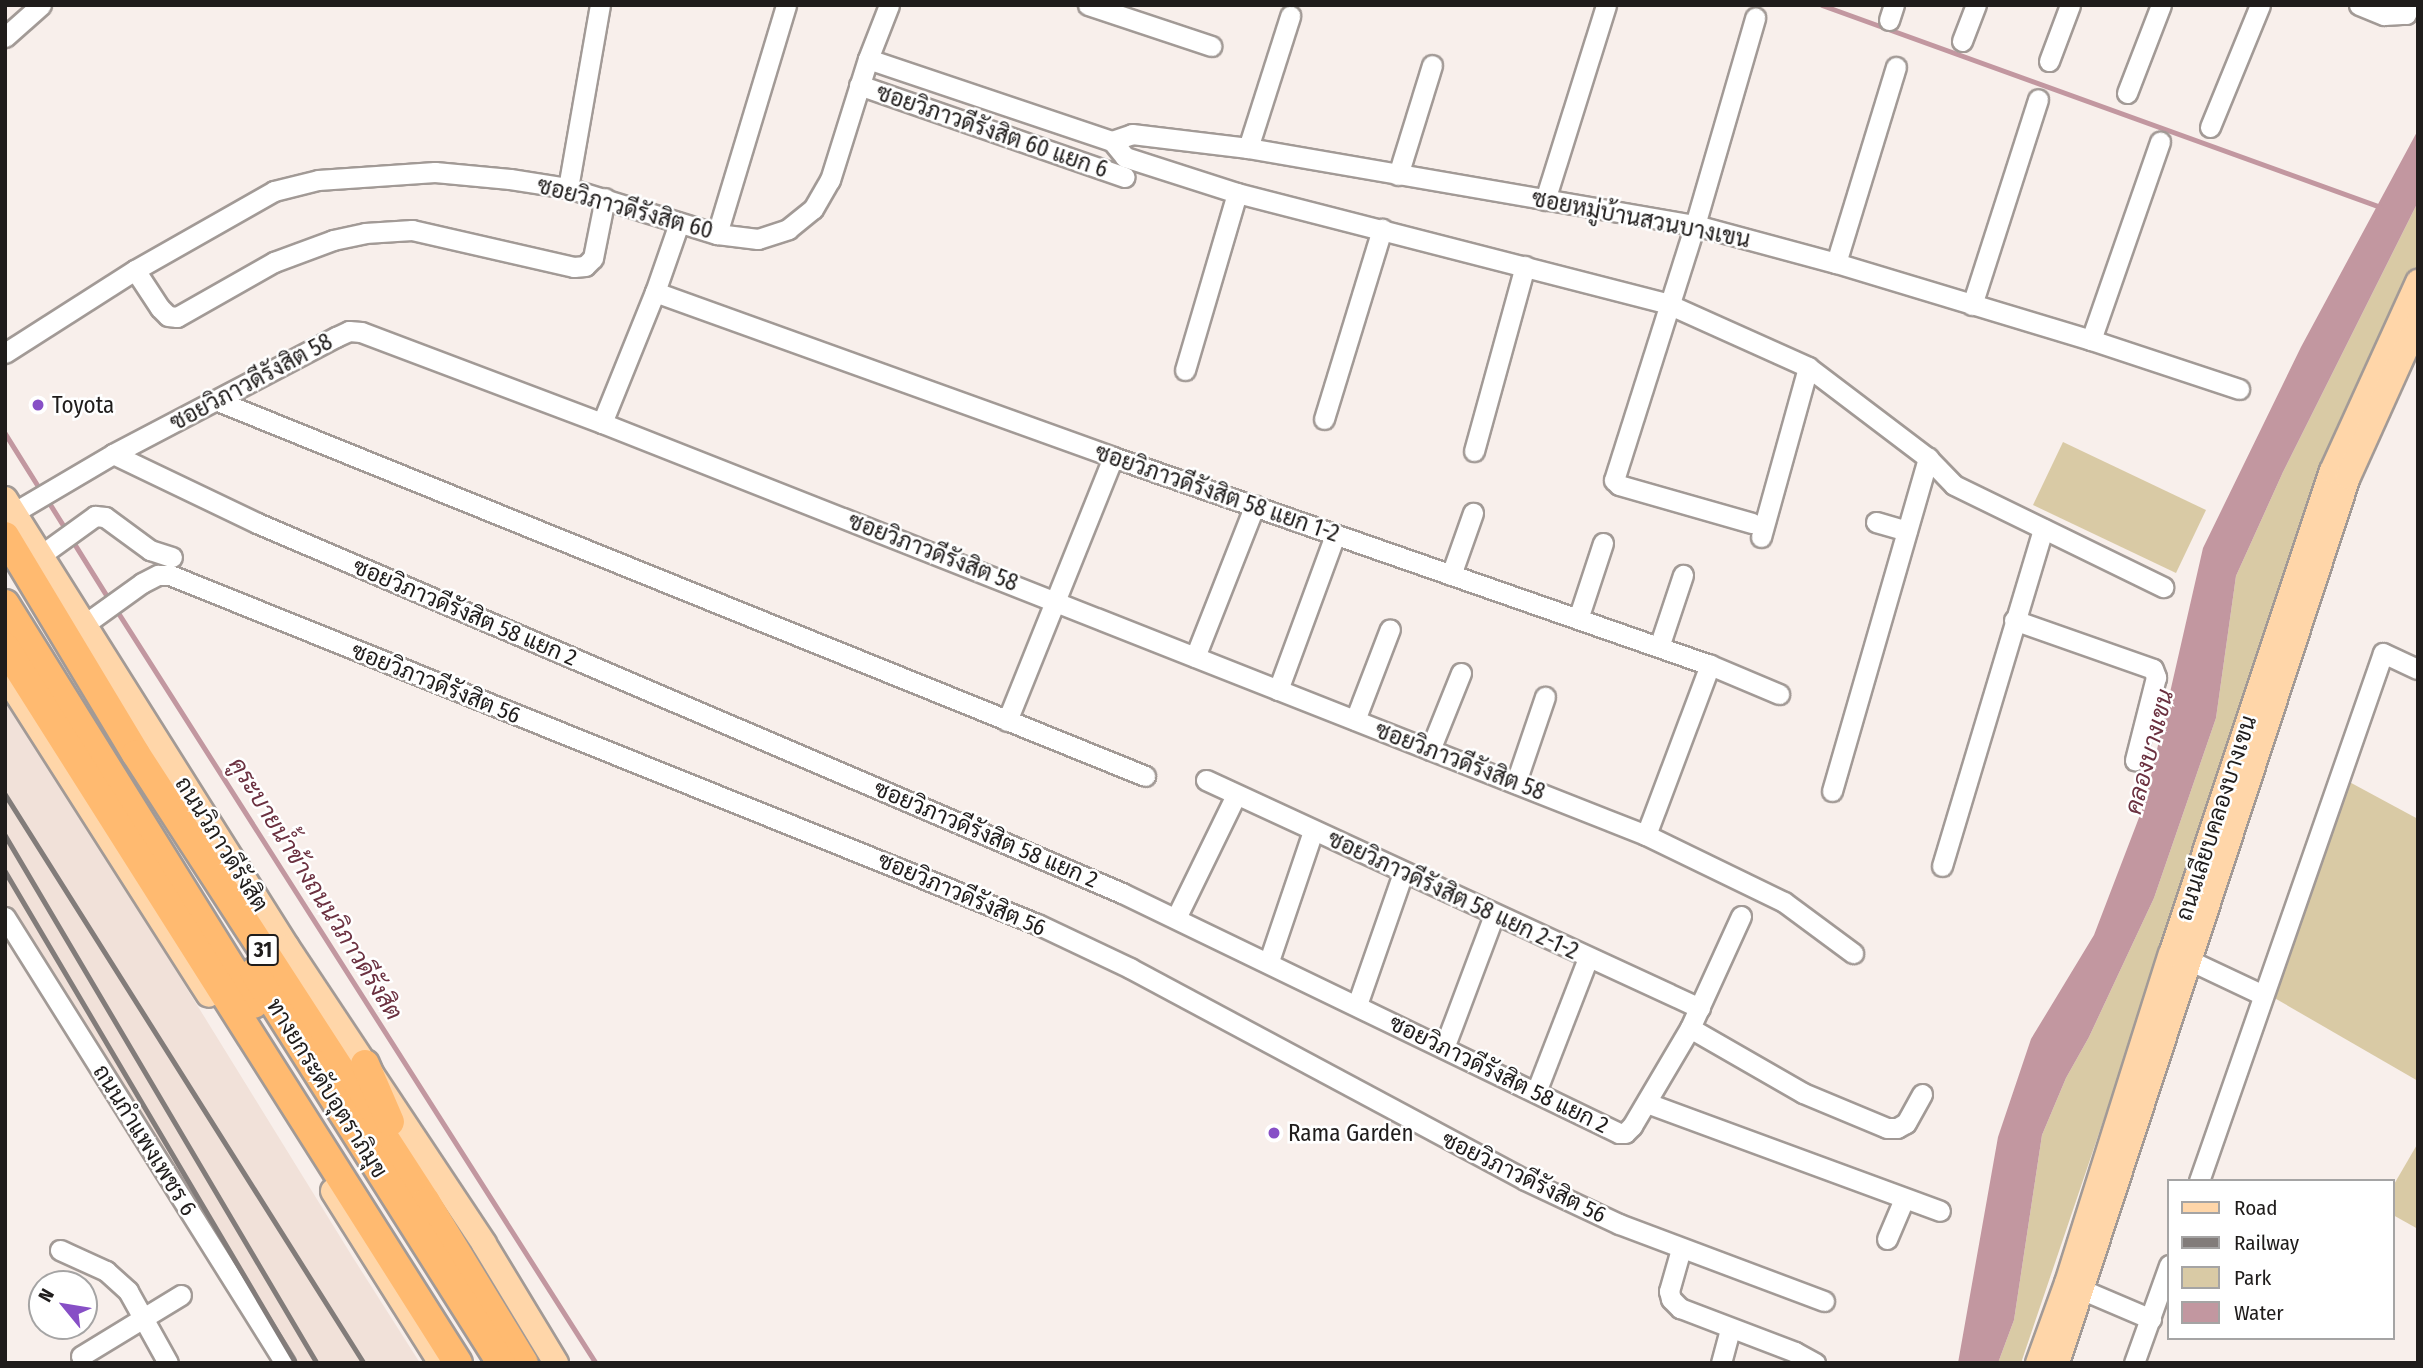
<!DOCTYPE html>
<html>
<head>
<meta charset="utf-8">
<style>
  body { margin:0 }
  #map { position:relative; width:2423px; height:1368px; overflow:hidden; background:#f8efeb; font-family:"Fira Sans Condensed",Sarabun,sans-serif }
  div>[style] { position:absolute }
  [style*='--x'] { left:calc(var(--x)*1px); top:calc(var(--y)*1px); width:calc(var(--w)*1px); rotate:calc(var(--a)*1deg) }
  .built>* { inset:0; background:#f1e1d9 }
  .green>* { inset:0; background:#d9caa5 }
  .water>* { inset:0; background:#c297a0 }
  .stream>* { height:4.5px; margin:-2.25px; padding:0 2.25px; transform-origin:2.25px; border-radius:2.25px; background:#c297a0 }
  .roads { filter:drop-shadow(2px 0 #a29a96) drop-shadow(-2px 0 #a29a96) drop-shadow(0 2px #a29a96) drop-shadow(0 -2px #a29a96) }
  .minor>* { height:19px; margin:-9.5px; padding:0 9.5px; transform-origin:9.5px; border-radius:9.5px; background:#fff }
  .major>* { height:24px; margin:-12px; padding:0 12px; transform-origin:12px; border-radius:12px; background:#ffd6a9 }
  .highway>* { height:28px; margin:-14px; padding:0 14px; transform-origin:14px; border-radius:14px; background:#ffba70 }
  .rail>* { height:4.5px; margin:-2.25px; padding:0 2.25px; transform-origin:2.25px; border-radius:2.25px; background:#827c7a }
  .dots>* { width:19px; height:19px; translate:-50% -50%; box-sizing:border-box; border:4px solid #fff; border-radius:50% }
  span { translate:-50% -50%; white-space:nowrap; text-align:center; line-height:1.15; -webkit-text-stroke:5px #fff; paint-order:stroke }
  .shield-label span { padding:2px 5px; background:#fff; border:2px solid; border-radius:5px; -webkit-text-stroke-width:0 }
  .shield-label { font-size:21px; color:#1f1c1b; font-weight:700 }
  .street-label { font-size:23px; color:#1f1c1b }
  .poi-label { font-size:23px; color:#1f1c1b }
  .left { translate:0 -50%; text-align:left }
  .water-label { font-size:24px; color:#6b3140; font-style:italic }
  .frame { position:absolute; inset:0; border:7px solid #1f1c1b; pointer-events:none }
  .legend { position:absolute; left:2167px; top:1179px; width:228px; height:161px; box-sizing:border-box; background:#fff; border:2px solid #a5a4a4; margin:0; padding:9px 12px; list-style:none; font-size:21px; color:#1f1c1b }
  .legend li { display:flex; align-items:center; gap:14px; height:35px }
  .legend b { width:35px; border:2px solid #a5a4a4 }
  .north { position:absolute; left:28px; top:1270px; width:70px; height:70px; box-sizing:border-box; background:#fff; border:2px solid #a5a4a4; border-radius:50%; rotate:300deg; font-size:19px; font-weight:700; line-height:28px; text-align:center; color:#1f1c1b }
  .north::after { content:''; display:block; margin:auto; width:24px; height:32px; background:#874fc6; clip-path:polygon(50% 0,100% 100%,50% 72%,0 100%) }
</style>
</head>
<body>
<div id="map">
  <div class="built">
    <div style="clip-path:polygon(5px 694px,352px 1256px,420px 1363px,275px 1363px,5px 914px)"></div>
  </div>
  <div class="green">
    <div style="clip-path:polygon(2418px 202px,2418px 268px,2368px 366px,2204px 824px,2021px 1363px,1998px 1363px,2014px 1320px,2042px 1135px,2066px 1078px,2089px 1037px,2154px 898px,2216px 718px,2236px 576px,2283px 472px)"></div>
    <div style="clip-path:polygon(2063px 442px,2206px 510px,2176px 573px,2033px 505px)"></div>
    <div style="clip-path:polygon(2342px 778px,2418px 819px,2418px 1081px,2264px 992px)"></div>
    <div style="clip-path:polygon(2418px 1143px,2418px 1229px,2393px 1215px,2393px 1186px)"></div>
  </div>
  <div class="water">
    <div style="clip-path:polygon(2418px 130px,2418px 202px,2283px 472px,2236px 576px,2216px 718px,2154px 898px,2089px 1037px,2066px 1078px,2042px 1135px,2014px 1320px,1998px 1363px,1958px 1363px,1998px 1137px,2031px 1039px,2094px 935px,2145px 802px,2203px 548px,2301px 347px)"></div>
  </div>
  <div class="stream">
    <div style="--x:1822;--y:5;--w:594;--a:19.87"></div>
    <div style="--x:5;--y:433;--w:66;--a:58"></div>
    <div style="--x:47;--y:499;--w:36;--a:58"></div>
    <div style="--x:71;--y:538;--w:72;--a:58.1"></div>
    <div style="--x:116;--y:609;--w:894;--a:57.52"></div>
  </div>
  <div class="roads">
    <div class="minor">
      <div style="--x:1088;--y:5;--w:130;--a:18.4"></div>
      <div style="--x:2359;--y:5;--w:27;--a:22"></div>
      <div style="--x:2384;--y:15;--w:22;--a:-3"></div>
      <div style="--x:2406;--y:14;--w:9;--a:-72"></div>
      <div style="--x:1889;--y:20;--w:16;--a:-72"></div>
      <div style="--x:5;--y:37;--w:48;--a:-41.6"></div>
      <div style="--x:1962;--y:41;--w:39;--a:-69"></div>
      <div style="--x:868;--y:59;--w:257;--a:18.6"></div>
      <div style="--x:1112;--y:141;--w:21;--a:51"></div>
      <div style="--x:1125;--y:157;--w:118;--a:17.8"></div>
      <div style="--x:1237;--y:193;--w:445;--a:14.4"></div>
      <div style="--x:1668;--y:304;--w:154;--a:24.2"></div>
      <div style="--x:1808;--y:367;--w:151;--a:37.2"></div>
      <div style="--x:1928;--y:458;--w:37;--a:46"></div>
      <div style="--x:1954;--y:485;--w:233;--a:26"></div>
      <div style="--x:2049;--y:61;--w:60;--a:-69.4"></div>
      <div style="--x:859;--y:85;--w:281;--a:19.1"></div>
      <div style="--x:2127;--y:93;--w:94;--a:-68.9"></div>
      <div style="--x:2210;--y:127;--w:132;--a:-67.7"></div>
      <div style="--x:1112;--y:141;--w:21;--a:-19"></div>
      <div style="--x:1132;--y:134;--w:117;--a:6.9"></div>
      <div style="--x:1248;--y:148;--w:454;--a:9.8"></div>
      <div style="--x:1695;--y:225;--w:146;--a:15.1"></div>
      <div style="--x:1836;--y:263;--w:266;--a:16.8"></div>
      <div style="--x:2091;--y:340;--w:156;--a:18.3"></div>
      <div style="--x:1248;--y:148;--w:139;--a:-72.3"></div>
      <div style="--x:1398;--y:175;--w:115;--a:-72.8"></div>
      <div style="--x:568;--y:188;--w:186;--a:-80.1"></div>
      <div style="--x:1545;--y:200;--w:204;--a:-72.6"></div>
      <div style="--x:717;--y:234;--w:239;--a:-73.2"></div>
      <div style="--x:1836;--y:263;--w:205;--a:-73"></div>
      <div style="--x:135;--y:270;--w:45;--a:56.7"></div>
      <div style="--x:160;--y:308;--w:11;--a:45"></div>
      <div style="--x:168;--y:316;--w:9;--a:6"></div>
      <div style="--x:177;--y:317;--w:112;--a:-29.6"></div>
      <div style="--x:274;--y:262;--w:63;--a:-20.4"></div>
      <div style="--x:333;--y:240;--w:33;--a:-12"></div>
      <div style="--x:365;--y:233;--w:47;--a:-3.7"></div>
      <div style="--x:412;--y:230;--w:166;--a:12.9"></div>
      <div style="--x:574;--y:267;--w:11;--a:-5"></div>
      <div style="--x:585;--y:266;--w:11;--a:-45"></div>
      <div style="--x:593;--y:258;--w:61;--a:-78.7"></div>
      <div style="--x:655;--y:292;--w:487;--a:19.8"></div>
      <div style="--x:1113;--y:457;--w:632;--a:19.21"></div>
      <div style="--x:1710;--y:665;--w:75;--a:22.8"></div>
      <div style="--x:1972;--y:305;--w:216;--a:-72.2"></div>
      <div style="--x:2091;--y:340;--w:210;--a:-70.8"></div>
      <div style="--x:5;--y:353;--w:154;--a:-32.6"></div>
      <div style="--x:135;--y:270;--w:160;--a:-29.6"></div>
      <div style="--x:274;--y:191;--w:45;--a:-14"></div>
      <div style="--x:318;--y:180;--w:117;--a:-3.9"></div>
      <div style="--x:435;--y:172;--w:75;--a:5.3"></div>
      <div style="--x:510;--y:179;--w:59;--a:8.8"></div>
      <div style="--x:568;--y:188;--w:156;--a:17.2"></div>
      <div style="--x:717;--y:234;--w:41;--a:7"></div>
      <div style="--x:758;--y:239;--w:32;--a:-18"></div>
      <div style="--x:788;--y:229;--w:32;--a:-39"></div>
      <div style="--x:813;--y:209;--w:34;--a:-60"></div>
      <div style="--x:830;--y:180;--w:127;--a:-72.6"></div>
      <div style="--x:868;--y:59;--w:58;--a:-68.7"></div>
      <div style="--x:1185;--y:370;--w:184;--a:-73.6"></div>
      <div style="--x:218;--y:401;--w:1000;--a:22.02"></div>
      <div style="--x:1324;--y:419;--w:199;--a:-73"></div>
      <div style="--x:602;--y:423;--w:141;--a:-68"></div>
      <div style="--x:655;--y:292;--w:73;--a:-70.8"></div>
      <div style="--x:1474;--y:451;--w:192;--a:-74.6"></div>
      <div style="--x:113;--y:454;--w:160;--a:25.6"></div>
      <div style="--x:257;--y:523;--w:941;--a:23.16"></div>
      <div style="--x:1122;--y:893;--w:552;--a:25.78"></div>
      <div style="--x:1619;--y:1133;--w:6;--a:0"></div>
      <div style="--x:1625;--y:1133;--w:10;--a:-45"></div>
      <div style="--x:1632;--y:1126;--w:114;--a:-59.4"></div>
      <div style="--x:1690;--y:1028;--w:123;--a:-65.5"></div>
      <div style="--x:13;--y:513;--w:116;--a:-30.5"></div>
      <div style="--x:113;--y:454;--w:252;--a:-27.7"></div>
      <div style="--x:336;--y:337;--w:14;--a:-25"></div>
      <div style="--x:349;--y:331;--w:12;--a:5"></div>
      <div style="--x:361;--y:332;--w:258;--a:20.7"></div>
      <div style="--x:602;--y:423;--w:1122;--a:21.54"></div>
      <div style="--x:1646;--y:835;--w:153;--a:25.9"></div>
      <div style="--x:1784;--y:902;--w:86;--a:36.5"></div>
      <div style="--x:1876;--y:522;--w:32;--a:16"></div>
      <div style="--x:1752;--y:523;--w:138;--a:-164.1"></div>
      <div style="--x:1619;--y:485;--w:7;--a:-135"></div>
      <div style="--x:1614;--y:480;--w:268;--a:-72.4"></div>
      <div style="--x:1695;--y:225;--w:216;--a:-73.8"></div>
      <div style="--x:1761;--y:537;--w:176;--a:-74.5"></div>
      <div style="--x:41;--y:555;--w:67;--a:-35.8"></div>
      <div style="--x:95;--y:516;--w:10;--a:6"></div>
      <div style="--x:105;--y:517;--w:56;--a:36.3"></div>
      <div style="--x:150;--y:550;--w:23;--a:18"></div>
      <div style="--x:1451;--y:575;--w:66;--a:-70.5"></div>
      <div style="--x:1578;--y:619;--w:80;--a:-71.8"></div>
      <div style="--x:2014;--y:620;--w:147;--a:19.4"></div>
      <div style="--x:2153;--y:669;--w:9;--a:69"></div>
      <div style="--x:2156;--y:677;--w:86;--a:104.2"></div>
      <div style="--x:85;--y:624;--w:70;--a:-35.7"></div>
      <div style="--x:142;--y:583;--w:18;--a:-27"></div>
      <div style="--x:158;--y:575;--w:12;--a:0"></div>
      <div style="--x:170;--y:575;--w:935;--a:21.93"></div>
      <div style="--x:1037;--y:924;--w:103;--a:25.3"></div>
      <div style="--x:1130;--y:968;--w:448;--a:28.2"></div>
      <div style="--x:1525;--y:1180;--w:104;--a:25.1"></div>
      <div style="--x:1619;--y:1224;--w:219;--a:20.6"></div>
      <div style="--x:1659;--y:647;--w:76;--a:-71.6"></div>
      <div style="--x:1195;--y:657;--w:163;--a:-68.5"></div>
      <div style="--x:1278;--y:690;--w:165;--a:-69.8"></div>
      <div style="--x:1355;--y:720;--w:97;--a:-69"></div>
      <div style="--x:1007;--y:721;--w:284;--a:-68.1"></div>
      <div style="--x:1430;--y:750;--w:83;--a:-68.1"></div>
      <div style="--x:1206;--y:780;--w:544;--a:24.78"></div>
      <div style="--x:1516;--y:782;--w:90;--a:-71.2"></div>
      <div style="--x:1832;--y:791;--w:347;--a:-73.9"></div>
      <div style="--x:1646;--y:835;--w:182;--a:-69.4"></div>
      <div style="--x:1942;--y:866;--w:352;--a:-73.3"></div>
      <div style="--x:5;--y:917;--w:527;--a:57.88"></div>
      <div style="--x:1176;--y:918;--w:137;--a:-64"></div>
      <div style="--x:1269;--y:961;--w:137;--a:-71.3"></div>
      <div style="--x:2191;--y:961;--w:80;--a:25.3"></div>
      <div style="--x:1357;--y:1005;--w:140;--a:-70.8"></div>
      <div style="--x:1690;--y:1028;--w:130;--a:29.9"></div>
      <div style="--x:1803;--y:1093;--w:91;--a:22.6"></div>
      <div style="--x:1887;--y:1128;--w:10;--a:0"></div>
      <div style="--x:1897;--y:1128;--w:10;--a:-29"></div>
      <div style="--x:1906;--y:1123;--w:33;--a:-61"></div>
      <div style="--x:1444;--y:1048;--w:142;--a:-69.4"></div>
      <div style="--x:1536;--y:1092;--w:144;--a:-68.8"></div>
      <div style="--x:1647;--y:1103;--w:312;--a:20.2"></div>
      <div style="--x:2199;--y:1181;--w:559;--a:-70.79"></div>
      <div style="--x:2383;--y:653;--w:38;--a:25"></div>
      <div style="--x:1887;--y:1239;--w:43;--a:-67"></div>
      <div style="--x:1681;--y:1249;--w:44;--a:105.9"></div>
      <div style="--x:1669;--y:1291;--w:8;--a:76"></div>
      <div style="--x:1671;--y:1299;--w:13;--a:45"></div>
      <div style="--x:1680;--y:1308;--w:123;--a:20.9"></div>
      <div style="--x:1795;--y:1352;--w:23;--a:29"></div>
      <div style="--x:60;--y:1250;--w:51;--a:24.5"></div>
      <div style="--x:106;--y:1271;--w:30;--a:42"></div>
      <div style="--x:128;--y:1291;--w:82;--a:60.9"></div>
      <div style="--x:2083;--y:1290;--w:74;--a:23.1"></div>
      <div style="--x:81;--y:1356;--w:117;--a:-31.4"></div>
      <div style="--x:1721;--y:1363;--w:35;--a:-75"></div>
      <div style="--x:2134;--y:1363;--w:104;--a:-70.3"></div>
    </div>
    <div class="major">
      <div style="--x:5;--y:499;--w:529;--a:57.81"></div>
      <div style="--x:287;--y:947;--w:356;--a:56.4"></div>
      <div style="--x:484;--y:1244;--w:139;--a:58.8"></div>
      <div style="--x:5;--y:675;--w:379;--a:57.5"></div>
      <div style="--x:333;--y:1191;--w:203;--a:57.9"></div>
      <div style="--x:2038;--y:1363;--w:85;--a:-70.1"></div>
      <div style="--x:2067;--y:1283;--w:345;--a:-72.5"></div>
      <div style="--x:2171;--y:954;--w:509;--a:-71.57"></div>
      <div style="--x:2332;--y:471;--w:208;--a:-65.5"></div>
      <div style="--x:2057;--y:1363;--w:933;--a:-71.82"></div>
      <div style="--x:2348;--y:477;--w:170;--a:-65.7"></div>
    </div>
    <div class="highway">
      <div style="--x:5;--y:536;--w:254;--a:59"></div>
      <div style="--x:136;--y:754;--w:534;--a:57.08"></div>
      <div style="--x:426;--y:1202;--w:188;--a:58.7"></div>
      <div style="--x:5;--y:604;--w:471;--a:58.1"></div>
      <div style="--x:5;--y:647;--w:847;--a:57.68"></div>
      <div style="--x:254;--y:972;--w:462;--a:57.7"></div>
      <div style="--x:365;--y:1064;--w:63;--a:66.7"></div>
    </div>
  </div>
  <div class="rail">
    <div style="--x:5;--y:794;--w:673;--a:57.75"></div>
    <div style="--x:5;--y:835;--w:613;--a:59.42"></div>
    <div style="--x:5;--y:871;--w:572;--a:59.4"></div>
  </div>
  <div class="dots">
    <div style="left:38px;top:405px;background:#874fc6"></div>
    <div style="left:1274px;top:1133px;background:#874fc6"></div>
  </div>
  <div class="shield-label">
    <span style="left:263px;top:950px">31</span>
  </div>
  <div class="street-label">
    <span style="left:992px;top:131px;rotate:19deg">ซอยวิภาวดีรังสิต 60 แยก 6</span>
    <span style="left:625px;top:208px;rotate:15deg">ซอยวิภาวดีรังสิต 60</span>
    <span style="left:1641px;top:219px;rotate:11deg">ซอยหมู่บ้านสวนบางเขน</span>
    <span style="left:251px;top:382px;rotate:-28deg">ซอยวิภาวดีรังสิต 58</span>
    <span style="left:1217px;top:493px;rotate:19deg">ซอยวิภาวดีรังสิต 58 แยก 1-2</span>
    <span style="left:933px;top:552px;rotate:21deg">ซอยวิภาวดีรังสิต 58</span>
    <span style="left:465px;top:612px;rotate:23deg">ซอยวิภาวดีรังสิต 58 แยก 2</span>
    <span style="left:436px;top:683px;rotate:22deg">ซอยวิภาวดีรังสิต 56</span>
    <span style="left:1460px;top:761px;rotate:21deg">ซอยวิภาวดีรังสิต 58</span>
    <span style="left:2216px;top:818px;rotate:-72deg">ถนนเลียบคลองบางเขน</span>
    <span style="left:986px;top:834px;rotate:23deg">ซอยวิภาวดีรังสิต 58 แยก 2</span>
    <span style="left:222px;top:844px;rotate:58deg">ถนนวิภาวดีรังสิต</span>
    <span style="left:962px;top:894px;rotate:23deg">ซอยวิภาวดีรังสิต 56</span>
    <span style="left:1453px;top:895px;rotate:25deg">ซอยวิภาวดีรังสิต 58 แยก 2-1-2</span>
    <span style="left:1499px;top:1074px;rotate:26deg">ซอยวิภาวดีรังสิต 58 แยก 2</span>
    <span style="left:327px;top:1088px;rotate:58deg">ทางยกระดับอุตราภิมุข</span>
    <span style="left:145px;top:1140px;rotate:58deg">ถนนกำแพงเพชร 6</span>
    <span style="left:1524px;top:1177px;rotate:26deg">ซอยวิภาวดีรังสิต 56</span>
  </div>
  <div class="poi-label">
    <span class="left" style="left:52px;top:405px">Toyota</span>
    <span class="left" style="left:1288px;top:1133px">Rama Garden</span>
  </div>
  <div class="water-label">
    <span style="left:2150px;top:752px;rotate:-75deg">คลองบางเขน</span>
    <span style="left:315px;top:889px;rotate:58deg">คูระบายน้ำข้างถนนวิภาวดีรังสิต</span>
  </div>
  <div class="frame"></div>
  <ul class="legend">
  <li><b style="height:9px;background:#ffd6a9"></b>Road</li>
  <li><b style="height:9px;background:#827c7a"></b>Railway</li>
  <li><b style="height:19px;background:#d9caa5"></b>Park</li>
  <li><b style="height:19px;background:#c297a0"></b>Water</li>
  </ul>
  <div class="north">N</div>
</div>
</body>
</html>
